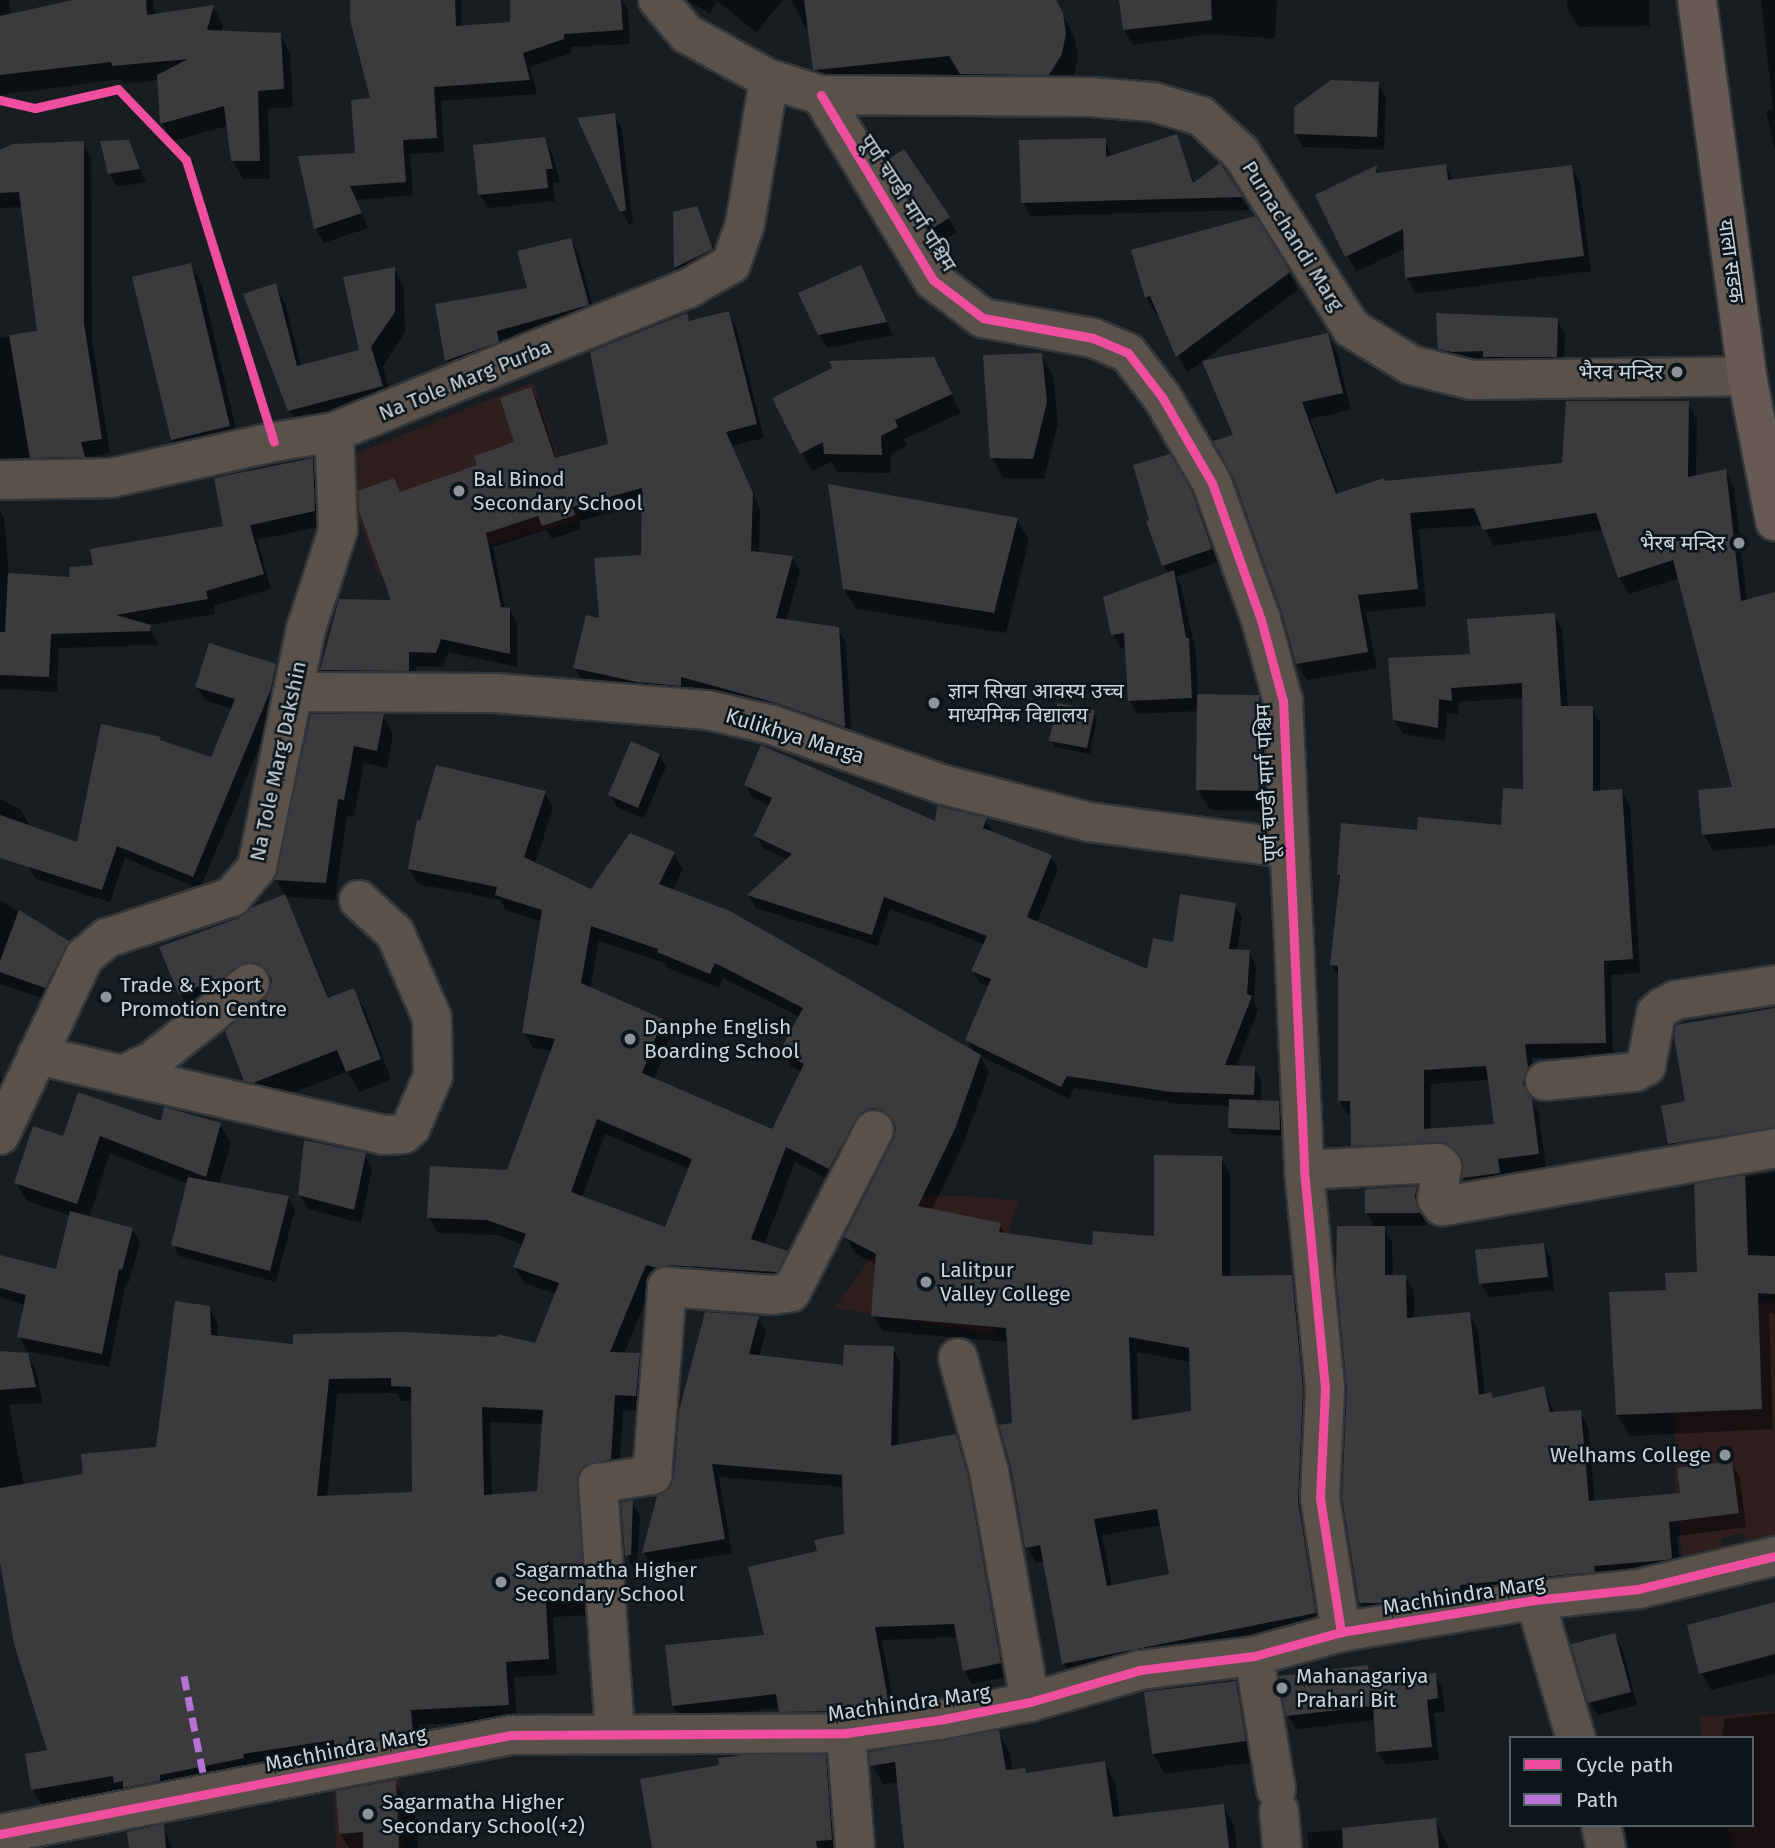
<!DOCTYPE html>
<html>
<head>
<meta charset="utf-8">
<style>
  body { margin:0 }
  #map { position:relative; width:1775px; height:1848px; overflow:hidden; background:#181d22; font-family:"Fira Sans","Noto Sans Devanagari",sans-serif }
  div>[style] { position:absolute }
  [style*='--x'] { left:calc(var(--x)*1px); top:calc(var(--y)*1px); width:calc(var(--w)*1px); rotate:calc(var(--a)*1deg) }
  .education>* { inset:0; background:#2e1e1e }
  .shadow>* { inset:0; background:#0007 }
  .building>* { inset:0; background:#3b3b3d }
  .roads { filter:drop-shadow(2px 0 #32373b) drop-shadow(-2px 0 #32373b) drop-shadow(0 2px #32373b) drop-shadow(0 -2px #32373b) }
  .minor>* { height:38px; margin:-19px; padding:0 19px; transform-origin:19px; border-radius:19px; background:#5b514b }
  .major>* { height:38px; margin:-19px; padding:0 19px; transform-origin:19px; border-radius:19px; background:#675a53 }
  .quiet>* { height:7px; margin-top:-3.5px; transform-origin:0; background:repeating-linear-gradient(90deg,#b673d3 0 14px,transparent 0 21px) }
  .cycleway>* { height:9px; margin:-4.5px; padding:0 4.5px; transform-origin:4.5px; border-radius:4.5px; background:#ef4d9e }
  .dots>* { width:19px; height:19px; translate:-50% -50%; box-sizing:border-box; border:4px solid #0b151c; border-radius:50% }
  span { translate:-50% -50%; white-space:nowrap; text-align:center; line-height:1.15; -webkit-text-stroke:5px #0b151c; paint-order:stroke }
  .street-label { font-size:21px; color:#cdd4d9 }
  .poi-label { font-size:21px; color:#cdd4d9 }
  .right { translate:-100% -50%; text-align:right }
  .left { translate:0 -50%; text-align:left }
  .legend { position:absolute; left:1509px; top:1736px; width:245px; height:91px; box-sizing:border-box; background:#0b151c; border:2px solid #596168; margin:0; padding:9px 12px; list-style:none; font-size:21px; color:#cdd4d9 }
  .legend li { display:flex; align-items:center; gap:14px; height:35px }
  .legend b { width:35px; border:2px solid #596168 }
</style>
</head>
<body>
<div id="map">
  <div class="education">
    <div style="clip-path:polygon(533px 382px,580px 520px,378px 574px,338px 461px)"></div>
    <div style="clip-path:polygon(917px 1196px,970px 1196px,1019px 1201px,1000px 1255px,994px 1334px,834px 1308px)"></div>
    <div style="clip-path:polygon(1775px 1302px,1775px 1542px,1746px 1546px,1744px 1534px,1721px 1538px,1724px 1552px,1682px 1557px,1675px 1486px,1675px 1325px,1734px 1303px)"></div>
    <div style="clip-path:polygon(1775px 1711px,1775px 1848px,1733px 1848px,1726px 1825px,1752px 1825px,1752px 1738px,1702px 1738px,1698px 1717px)"></div>
    <div style="clip-path:polygon(399px 1778px,403px 1848px,336px 1848px,333px 1781px)"></div>
  </div>
  <div class="shadow">
    <div style="clip-path:polygon(0 0,9px 0,11px 16px,81px 0,153px 0,155px 15px,213px 7px,223px 25px,221px 32px,280px 35px,290px 53px,293px 107px,268px 109px,270px 179px,243px 179px,233px 161px,228px 126px,172px 141px,162px 123px,159px 80px,124px 84px,121px 79px,0 95px)"></div>
    <div style="clip-path:polygon(351px 0,461px 0,462px 27px,512px 23px,512px 0,622px 0,628px 9px,630px 44px,571px 47px,571px 53px,530px 67px,537px 94px,441px 101px,444px 152px,410px 154px,413px 195px,357px 200px,368px 228px,324px 243px,316px 229px,300px 158px,357px 155px,372px 100px)"></div>
    <div style="clip-path:polygon(686px 0,783px 0,756px 32px,717px 1px,710px 14px)"></div>
    <div style="clip-path:polygon(792px 0,1055px 0,1074px 36px,1078px 56px,1074px 76px,1061px 96px,974px 95px,963px 76px,827px 90px,814px 69px,809px 26px,805px 27px)"></div>
    <div style="clip-path:polygon(1121px 0,1277px 0,1275px 39px,1212px 34px,1133px 45px,1124px 30px)"></div>
    <div style="clip-path:polygon(1567px 0,1649px 0,1650px 26px,1578px 27px,1567px 7px)"></div>
    <div style="clip-path:polygon(1761px 0,1775px 0,1775px 150px,1766px 111px,1773px 109px)"></div>
    <div style="clip-path:polygon(1378px 83px,1386px 97px,1384px 150px,1303px 147px,1295px 133px)"></div>
    <div style="clip-path:polygon(614px 115px,622px 129px,633px 224px,629px 225px,622px 211px)"></div>
    <div style="clip-path:polygon(1176px 136px,1195px 184px,1219px 166px,1249px 210px,1031px 216px,1023px 203px,1105px 140px,1112px 157px)"></div>
    <div style="clip-path:polygon(544px 139px,552px 153px,560px 182px,553px 183px,555px 201px,488px 208px,480px 195px)"></div>
    <div style="clip-path:polygon(128px 142px,146px 182px,117px 187px,109px 173px)"></div>
    <div style="clip-path:polygon(83px 143px,91px 158px,92px 339px,110px 453px,88px 457px,92px 471px,0 475px,0 338px,39px 332px,23px 207px,0 208px,0 152px)"></div>
    <div style="clip-path:polygon(904px 151px,957px 232px,938px 244px,889px 161px)"></div>
    <div style="clip-path:polygon(1446px 166px,1454px 182px,1571px 167px,1580px 182px,1591px 271px,1416px 294px,1407px 278px,1406px 248px,1356px 272px,1317px 196px,1376px 167px,1380px 174px)"></div>
    <div style="clip-path:polygon(696px 208px,720px 261px,683px 280px,676px 268px,674px 213px)"></div>
    <div style="clip-path:polygon(571px 240px,578px 253px,596px 319px,454px 373px,447px 360px,529px 289px)"></div>
    <div style="clip-path:polygon(1134px 251px,1289px 273px,1298px 290px,1187px 373px,1159px 313px,1156px 314px,1146px 297px)"></div>
    <div style="clip-path:polygon(190px 265px,202px 285px,240px 446px,184px 460px,173px 439px)"></div>
    <div style="clip-path:polygon(394px 269px,404px 288px,405px 332px,383px 366px,393px 404px,301px 428px,290px 410px,275px 285px,285px 303px,301px 366px,361px 351px)"></div>
    <div style="clip-path:polygon(867px 280px,893px 335px,827px 348px,819px 335px)"></div>
    <div style="clip-path:polygon(728px 313px,736px 327px,764px 438px,732px 446px,760px 509px,759px 553px,792px 558px,800px 571px,786px 621px,837px 628px,846px 642px,852px 740px,583px 682px,575px 668px,601px 620px,643px 557px,644px 504px,579px 521px,581px 529px,552px 539px,546px 530px,493px 547px,505px 609px,509px 609px,517px 623px,517px 667px,448px 652px,443px 667px,416px 666px,416px 684px,330px 684px,322px 670px,393px 601px,394px 480px,401px 494px,479px 466px,516px 443px,531px 390px,539px 403px,557px 459px,610px 445px,686px 315px,691px 322px)"></div>
    <div style="clip-path:polygon(1557px 320px,1565px 334px,1564px 370px,1448px 362px,1440px 349px)"></div>
    <div style="clip-path:polygon(1327px 335px,1337px 352px,1351px 410px,1310px 419px,1339px 495px,1385px 483px,1564px 464px,1687px 403px,1697px 419px,1696px 477px,1725px 471px,1734px 487px,1747px 601px,1775px 603px,1775px 845px,1713px 851px,1704px 834px,1734px 789px,1680px 578px,1629px 594px,1619px 578px,1604px 530px,1494px 546px,1482px 525px,1419px 529px,1426px 606px,1366px 612px,1377px 668px,1307px 680px,1297px 663px,1236px 436px)"></div>
    <div style="clip-path:polygon(1041px 355px,1053px 376px,1058px 424px,1044px 479px,1003px 478px,992px 457px)"></div>
    <div style="clip-path:polygon(933px 359px,961px 413px,904px 439px,907px 446px,891px 454px,891px 473px,837px 472px,831px 462px,812px 471px,802px 453px)"></div>
    <div style="clip-path:polygon(1169px 456px,1199px 508px,1219px 562px,1176px 577px,1181px 586px,1196px 653px,1198px 696px,1258px 697px,1270px 717px,1276px 811px,1210px 810px,1198px 789px,1199px 711px,1137px 714px,1129px 700px,1126px 647px,1121px 648px,1113px 634px,1169px 574px,1163px 565px)"></div>
    <div style="clip-path:polygon(312px 460px,321px 474px,323px 526px,257px 540px,271px 589px,214px 606px,215px 614px,149px 625px,158px 645px,59px 648px,57px 692px,0 689px,0 511px,4px 518px,9px 575px,71px 578px,95px 567px,225px 527px)"></div>
    <div style="clip-path:polygon(1017px 520px,1029px 540px,1006px 633px,856px 609px,844px 589px)"></div>
    <div style="clip-path:polygon(evenodd,1554px 615px,1562px 629px,1568px 708px,1592px 708px,1600px 722px,1600px 792px,1621px 791px,1630px 805px,1640px 973px,1611px 975px,1613px 1057px,1532px 1058px,1535px 1084px,1531px 1099px,1539px 1114px,1546px 1168px,1505px 1174px,1507px 1187px,1472px 1192px,1464px 1178px,1464px 1166px,1455px 1156px,1361px 1160px,1353px 1145px,1352px 1115px,1348px 1115px,1340px 1101px,1340px 979px,1332px 965px,1339px 875px,1419px 832px,1503px 827px,1525px 791px,1524px 698px,1458px 702px,1459px 715px,1447px 713px,1445px 741px,1403px 734px,1394px 720px,1472px 656px,1554px 615px,1489px 1080px,1496px 1125px,1431px 1130px,1431px 1084px,1489px 1080px)"></div>
    <div style="clip-path:polygon(275px 665px,283px 679px,278px 703px,200px 889px,125px 858px,110px 902px,36px 879px,28px 866px,79px 844px,160px 738px,162px 742px,212px 759px,233px 709px,205px 700px,197px 687px)"></div>
    <div style="clip-path:polygon(1094px 712px,1097px 718px,1090px 754px,1055px 747px,1051px 741px)"></div>
    <div style="clip-path:polygon(312px 716px,383px 716px,393px 734px,387px 768px,364px 763px,354px 817px,347px 816px,335px 900px,285px 897px,330px 999px,353px 990px,365px 1010px,391px 1079px,360px 1092px,347px 1072px,265px 1103px,258px 1101px,246px 1080px,273px 983px,258px 982px,192px 1014px,181px 994px,240px 919px,285px 896px,276px 880px)"></div>
    <div style="clip-path:polygon(659px 755px,666px 767px,644px 818px,617px 807px,610px 795px)"></div>
    <div style="clip-path:polygon(evenodd,746px 785px,936px 823px,985px 820px,993px 832px,1050px 856px,1058px 869px,1037px 923px,1148px 971px,1174px 944px,1235px 905px,1242px 917px,1237px 951px,1249px 952px,1256px 965px,1254px 1003px,1258px 1010px,1236px 1067px,1254px 1068px,1261px 1080px,1261px 1102px,1278px 1103px,1282px 1109px,1283px 1136px,1233px 1134px,1229px 1127px,1230px 1106px,1179px 1104px,1074px 1088px,1069px 1099px,979px 1055px,989px 1072px,963px 1145px,931px 1211px,1000px 1225px,1006px 1235px,1093px 1247px,1155px 1238px,1221px 1158px,1230px 1173px,1230px 1278px,1291px 1277px,1300px 1292px,1324px 1629px,1073px 1679px,1064px 1663px,1045px 1561px,1036px 1563px,1027px 1548px,1012px 1467px,1013px 1424px,1008px 1342px,882px 1331px,873px 1315px,877px 1265px,855px 1253px,846px 1237px,895px 1140px,897px 1128px,883px 1123px,838px 1184px,795px 1162px,764px 1245px,787px 1252px,795px 1267px,785px 1287px,655px 1279px,624px 1354px,638px 1355px,647px 1370px,645px 1411px,623px 1410px,619px 1474px,592px 1615px,553px 1617px,557px 1675px,514px 1677px,517px 1720px,419px 1725px,421px 1747px,42px 1805px,33px 1790px,49px 1752px,0 1559px,0 1352px,27px 1355px,36px 1371px,43px 1403px,9px 1405px,24px 1486px,85px 1475px,158px 1448px,209px 1308px,218px 1324px,218px 1337px,295px 1346px,536px 1345px,557px 1294px,524px 1283px,515px 1267px,523px 1245px,497px 1235px,438px 1233px,429px 1218px,508px 1171px,552px 1051px,533px 1048px,524px 1032px,542px 922px,506px 910px,500px 900px,418px 884px,409px 869px,545px 792px,553px 808px,535px 864px,591px 891px,630px 835px,674px 854px,683px 869px,672px 891px,975px 1053px,967px 1040px,990px 987px,980px 983px,973px 971px,985px 944px,890px 909px,878px 946px,756px 908px,749px 896px,788px 860px,763px 848px,756px 836px,770px 806px,753px 798px,746px 785px,599px 941px,665px 963px,668px 968px,719px 988px,723px 978px,800px 1017px,782px 1050px,791px 1066px,802px 1073px,773px 1131px,654px 1080px,671px 1036px,662px 1021px,590px 989px,599px 941px,746px 785px,605px 1134px,690px 1169px,666px 1229px,582px 1198px,605px 1134px,746px 785px,1137px 1352px,1191px 1362px,1193px 1412px,1139px 1420px,1137px 1352px,746px 785px,397px 1393px,401px 1401px,413px 1401px,413px 1494px,327px 1498px,337px 1394px,397px 1393px,746px 785px,490px 1422px,544px 1424px,539px 1493px,492px 1496px,490px 1422px,746px 785px,1162px 1525px,1171px 1576px,1112px 1587px,1102px 1535px,1162px 1525px)"></div>
    <div style="clip-path:polygon(0 799px,20px 809px,29px 824px,18px 859px,0 854px)"></div>
    <div style="clip-path:polygon(0 900px,68px 942px,77px 958px,54px 1002px,0 984px)"></div>
    <div style="clip-path:polygon(1775px 1010px,1775px 1124px,1675px 1142px,1675px 1145px,1775px 1128px,1775px 1149px,1682px 1165px,1670px 1144px,1663px 1107px,1687px 1103px)"></div>
    <div style="clip-path:polygon(0 1076px,7px 1088px,0 1106px)"></div>
    <div style="clip-path:polygon(162px 1124px,220px 1125px,231px 1143px,219px 1184px,288px 1197px,295px 1209px,276px 1282px,179px 1256px,173px 1244px,188px 1184px,110px 1153px,89px 1218px,132px 1229px,140px 1243px,129px 1282px,126px 1282px,109px 1367px,27px 1351px,19px 1337px,25px 1305px,0 1297px,0 1261px,57px 1271px,71px 1216px,27px 1201px,16px 1183px,64px 1138px)"></div>
    <div style="clip-path:polygon(365px 1155px,372px 1169px,361px 1223px,308px 1209px,300px 1195px)"></div>
    <div style="clip-path:polygon(1775px 1172px,1775px 1314px,1769px 1313px,1773px 1429px,1630px 1436px,1617px 1415px,1668px 1292px,1699px 1273px,1696px 1186px)"></div>
    <div style="clip-path:polygon(1416px 1188px,1424px 1201px,1422px 1212px,1426px 1226px,1383px 1226px,1392px 1242px,1393px 1277px,1405px 1277px,1414px 1291px,1414px 1319px,1469px 1314px,1478px 1329px,1485px 1395px,1494px 1400px,1544px 1388px,1555px 1414px,1580px 1412px,1588px 1427px,1595px 1502px,1682px 1495px,1731px 1463px,1740px 1478px,1746px 1527px,1677px 1536px,1680px 1573px,1369px 1617px,1360px 1602px,1376px 1228px,1367px 1213px)"></div>
    <div style="clip-path:polygon(1543px 1244px,1551px 1258px,1554px 1290px,1489px 1297px,1481px 1284px)"></div>
    <div style="clip-path:polygon(758px 1318px,766px 1331px,759px 1357px,845px 1367px,893px 1348px,900px 1362px,898px 1447px,955px 1436px,963px 1449px,974px 1491px,1007px 1677px,972px 1684px,964px 1670px,958px 1637px,882px 1640px,896px 1718px,788px 1725px,780px 1708px,681px 1719px,673px 1706px,766px 1636px,819px 1552px,846px 1535px,844px 1487px,719px 1477px,732px 1553px,651px 1566px,644px 1553px,658px 1497px,670px 1492px)"></div>
    <div style="clip-path:polygon(632px 1502px,640px 1515px,637px 1568px,634px 1569px,627px 1555px)"></div>
    <div style="clip-path:polygon(1775px 1603px,1775px 1674px,1711px 1690px,1701px 1673px)"></div>
    <div style="clip-path:polygon(1614px 1635px,1622px 1648px,1637px 1705px,1598px 1715px,1590px 1702px)"></div>
    <div style="clip-path:polygon(1367px 1667px,1375px 1680px,1435px 1675px,1442px 1688px,1445px 1712px,1434px 1713px,1439px 1760px,1386px 1765px,1378px 1752px,1376px 1720px,1296px 1729px,1288px 1716px,1282px 1677px)"></div>
    <div style="clip-path:polygon(1235px 1683px,1247px 1703px,1256px 1762px,1165px 1774px,1153px 1753px)"></div>
    <div style="clip-path:polygon(1775px 1713px,1775px 1848px,1628px 1848px,1625px 1825px,1752px 1825px,1752px 1738px,1722px 1738px,1725px 1719px)"></div>
    <div style="clip-path:polygon(998px 1732px,1009px 1751px,1013px 1771px,1024px 1769px,1027px 1774px,1104px 1763px,1115px 1782px,1120px 1818px,1223px 1805px,1234px 1825px,1237px 1848px,906px 1848px,899px 1782px,883px 1784px,872px 1765px)"></div>
    <div style="clip-path:polygon(825px 1757px,836px 1776px,842px 1848px,652px 1848px)"></div>
    <div style="clip-path:polygon(395px 1782px,417px 1820px,418px 1848px,349px 1848px,340px 1833px)"></div>
    <div style="clip-path:polygon(1435px 1820px,1449px 1848px,1309px 1848px,1307px 1833px)"></div>
    <div style="clip-path:polygon(163px 1826px,172px 1848px,131px 1848px)"></div>
  </div>
  <div class="building">
    <div style="clip-path:polygon(73px 0,146px 0,147px 15px,214px 5px,207px 30px,281px 33px,284px 89px,258px 91px,260px 161px,231px 161px,224px 106px,160px 124px,157px 75px,188px 59px,112px 66px,111px 62px,0 75px,0 16px)"></div>
    <div style="clip-path:polygon(350px 0,455px 0,456px 26px,510px 22px,510px 0,621px 0,623px 30px,564px 34px,564px 39px,523px 53px,530px 80px,434px 87px,437px 138px,403px 140px,406px 182px,350px 186px,362px 213px,314px 229px,298px 156px,355px 153px,351px 100px,370px 98px,350px 20px)"></div>
    <div style="clip-path:polygon(804px 0,1056px 0,1063px 13px,1066px 33px,1062px 54px,1049px 75px,960px 74px,949px 56px,815px 70px,813px 70px)"></div>
    <div style="clip-path:polygon(1119px 0,1211px 0,1212px 20px,1123px 30px)"></div>
    <div style="clip-path:polygon(1331px 80px,1379px 82px,1377px 137px,1294px 134px,1294px 107px)"></div>
    <div style="clip-path:polygon(615px 113px,626px 210px,620px 212px,577px 118px)"></div>
    <div style="clip-path:polygon(1177px 134px,1193px 183px,1220px 163px,1243px 197px,1021px 203px,1019px 140px,1106px 138px,1106px 157px)"></div>
    <div style="clip-path:polygon(545px 137px,553px 169px,546px 169px,548px 188px,478px 195px,473px 145px)"></div>
    <div style="clip-path:polygon(129px 140px,140px 169px,108px 174px,100px 141px)"></div>
    <div style="clip-path:polygon(84px 141px,84px 323px,102px 439px,81px 442px,85px 457px,30px 458px,9px 335px,37px 331px,19px 192px,0 193px,0 150px,13px 144px)"></div>
    <div style="clip-path:polygon(904px 149px,950px 217px,929px 231px,886px 161px)"></div>
    <div style="clip-path:polygon(1446px 164px,1448px 180px,1572px 165px,1584px 256px,1405px 278px,1403px 229px,1345px 257px,1315px 195px,1377px 165px,1376px 173px)"></div>
    <div style="clip-path:polygon(697px 206px,713px 249px,674px 268px,673px 212px)"></div>
    <div style="clip-path:polygon(1255px 216px,1290px 272px,1176px 357px,1150px 296px,1145px 298px,1131px 250px)"></div>
    <div style="clip-path:polygon(571px 238px,589px 305px,497px 331px,499px 342px,445px 361px,435px 304px,527px 288px,517px 251px)"></div>
    <div style="clip-path:polygon(191px 263px,230px 426px,171px 440px,132px 277px)"></div>
    <div style="clip-path:polygon(861px 265px,887px 322px,818px 335px,798px 293px)"></div>
    <div style="clip-path:polygon(395px 267px,395px 312px,371px 347px,383px 386px,288px 411px,243px 294px,276px 283px,297px 366px,359px 350px,343px 277px)"></div>
    <div style="clip-path:polygon(729px 311px,757px 424px,726px 432px,753px 493px,751px 551px,793px 556px,776px 618px,839px 627px,845px 727px,779px 704px,681px 677px,681px 686px,637px 682px,573px 668px,586px 615px,599px 618px,594px 558px,641px 555px,642px 488px,572px 507px,575px 515px,542px 526px,538px 516px,486px 533px,501px 607px,510px 608px,510px 654px,441px 639px,436px 653px,409px 652px,409px 671px,320px 670px,339px 599px,391px 600px,359px 511px,358px 491px,394px 478px,400px 492px,477px 465px,474px 456px,514px 442px,500px 398px,531px 387px,555px 458px,608px 444px,590px 352px,687px 313px,689px 321px)"></div>
    <div style="clip-path:polygon(1436px 313px,1558px 318px,1557px 357px,1483px 357px,1483px 351px,1452px 352px,1438px 349px)"></div>
    <div style="clip-path:polygon(1328px 333px,1343px 393px,1302px 402px,1336px 494px,1384px 478px,1385px 481px,1562px 463px,1566px 401px,1689px 401px,1688px 477px,1726px 469px,1741px 601px,1775px 592px,1775px 828px,1702px 835px,1698px 790px,1732px 787px,1673px 560px,1618px 578px,1596px 513px,1483px 530px,1474px 508px,1410px 513px,1418px 589px,1358px 595px,1368px 652px,1296px 664px,1282px 613px,1233px 476px,1213px 441px,1233px 435px,1202px 361px)"></div>
    <div style="clip-path:polygon(1042px 353px,1047px 402px,1033px 459px,990px 458px,983px 355px)"></div>
    <div style="clip-path:polygon(934px 357px,952px 394px,895px 420px,898px 427px,881px 436px,882px 455px,824px 454px,823px 442px,800px 454px,772px 398px,832px 368px,829px 361px)"></div>
    <div style="clip-path:polygon(1170px 454px,1192px 492px,1212px 549px,1162px 566px,1146px 521px,1149px 520px,1133px 465px)"></div>
    <div style="clip-path:polygon(313px 458px,315px 511px,250px 525px,264px 574px,206px 591px,208px 599px,116px 615px,151px 625px,150px 631px,51px 634px,49px 677px,0 675px,0 632px,5px 632px,8px 573px,70px 577px,69px 567px,93px 565px,90px 549px,223px 526px,214px 478px)"></div>
    <div style="clip-path:polygon(828px 484px,1018px 518px,994px 613px,843px 589px)"></div>
    <div style="clip-path:polygon(1174px 570px,1186px 638px,1189px 638px,1192px 698px,1128px 701px,1124px 633px,1111px 635px,1103px 597px)"></div>
    <div style="clip-path:polygon(evenodd,1555px 613px,1561px 706px,1593px 706px,1593px 791px,1622px 789px,1633px 959px,1604px 961px,1606px 1043px,1525px 1044px,1528px 1068px,1523px 1084px,1532px 1098px,1539px 1154px,1498px 1159px,1500px 1173px,1462px 1178px,1463px 1160px,1445px 1142px,1351px 1146px,1350px 1101px,1338px 1101px,1338px 966px,1330px 965px,1340px 875px,1337px 875px,1341px 823px,1417px 830px,1418px 817px,1501px 825px,1503px 788px,1523px 789px,1522px 683px,1451px 688px,1452px 701px,1439px 699px,1438px 728px,1393px 720px,1388px 658px,1470px 654px,1467px 619px,1555px 613px,1486px 1066px,1494px 1124px,1424px 1129px,1424px 1070px,1486px 1066px)"></div>
    <div style="clip-path:polygon(209px 643px,276px 664px,271px 689px,193px 877px,117px 846px,102px 890px,0 858px,0 815px,77px 842px,101px 724px,161px 737px,160px 740px,211px 757px,235px 699px,195px 687px)"></div>
    <div style="clip-path:polygon(1197px 694px,1259px 695px,1265px 791px,1196px 790px)"></div>
    <div style="clip-path:polygon(1057px 703px,1095px 710px,1087px 748px,1049px 741px)"></div>
    <div style="clip-path:polygon(311px 714px,384px 714px,377px 751px,354px 746px,344px 800px,338px 799px,326px 883px,274px 880px)"></div>
    <div style="clip-path:polygon(631px 741px,660px 754px,638px 808px,608px 795px)"></div>
    <div style="clip-path:polygon(761px 745px,935px 821px,937px 806px,987px 818px,983px 828px,1052px 855px,1027px 917px,1147px 969px,1153px 938px,1173px 942px,1180px 894px,1236px 903px,1229px 949px,1250px 950px,1247px 994px,1252px 996px,1225px 1065px,1255px 1066px,1254px 1095px,1171px 1092px,1067px 1076px,1061px 1087px,965px 1040px,991px 979px,971px 971px,987px 936px,884px 897px,872px 935px,747px 895px,792px 854px,754px 836px,772px 798px,744px 785px)"></div>
    <div style="clip-path:polygon(evenodd,436px 765px,546px 791px,524px 857px,591px 889px,630px 833px,675px 852px,659px 884px,730px 911px,981px 1055px,955px 1129px,918px 1206px,1001px 1223px,999px 1232px,1092px 1245px,1093px 1231px,1154px 1236px,1154px 1155px,1222px 1156px,1222px 1276px,1292px 1275px,1303px 1389px,1298px 1501px,1316px 1613px,1062px 1664px,1040px 1545px,1025px 1548px,1011px 1467px,999px 1425px,1012px 1423px,1006px 1328px,871px 1316px,876px 1254px,844px 1237px,894px 1139px,896px 1128px,892px 1118px,883px 1110px,872px 1108px,862px 1112px,855px 1120px,829px 1169px,786px 1147px,751px 1239px,788px 1251px,777px 1272px,669px 1265px,657px 1268px,646px 1265px,610px 1352px,640px 1353px,636px 1396px,615px 1395px,611px 1459px,585px 1465px,578px 1475px,584px 1600px,546px 1602px,549px 1659px,506px 1662px,509px 1705px,411px 1710px,413px 1732px,334px 1747px,334px 1740px,243px 1754px,244px 1758px,160px 1775px,160px 1781px,123px 1788px,123px 1781px,114px 1783px,113px 1776px,31px 1790px,25px 1754px,47px 1750px,14px 1644px,0 1562px,0 1488px,83px 1474px,81px 1454px,156px 1447px,175px 1301px,210px 1306px,211px 1335px,293px 1344px,293px 1334px,404px 1332px,497px 1337px,498px 1334px,535px 1343px,559px 1283px,513px 1267px,526px 1234px,487px 1220px,427px 1218px,430px 1166px,507px 1170px,555px 1039px,522px 1033px,542px 910px,495px 895px,497px 887px,408px 869px,417px 820px,420px 821px,436px 765px,591px 926px,658px 949px,657px 952px,710px 974px,715px 963px,803px 1008px,780px 1051px,804px 1064px,772px 1129px,642px 1073px,663px 1019px,581px 983px,591px 926px,436px 765px,597px 1119px,692px 1159px,665px 1227px,571px 1192px,597px 1119px,436px 765px,1129px 1337px,1189px 1348px,1191px 1411px,1132px 1420px,1129px 1337px,436px 765px,391px 1378px,391px 1386px,411px 1387px,412px 1492px,317px 1496px,329px 1379px,391px 1378px,436px 765px,482px 1407px,543px 1410px,537px 1491px,484px 1495px,482px 1407px,436px 765px,1157px 1509px,1169px 1574px,1107px 1586px,1094px 1519px,1157px 1509px)"></div>
    <div style="clip-path:polygon(285px 894px,328px 998px,354px 988px,381px 1059px,346px 1072px,337px 1050px,253px 1083px,244px 1081px,225px 1031px,270px 992px,272px 980px,267px 970px,259px 963px,246px 962px,208px 988px,206px 983px,179px 995px,159px 947px,239px 918px,251px 908px)"></div>
    <div style="clip-path:polygon(19px 910px,69px 941px,45px 988px,0 972px,0 961px)"></div>
    <div style="clip-path:polygon(1775px 1008px,1775px 1127px,1668px 1144px,1661px 1106px,1685px 1101px,1674px 1036px,1676px 1025px)"></div>
    <div style="clip-path:polygon(78px 1092px,161px 1121px,164px 1107px,221px 1123px,206px 1177px,100px 1136px,77px 1204px,14px 1183px,33px 1126px,63px 1136px)"></div>
    <div style="clip-path:polygon(1229px 1099px,1279px 1101px,1280px 1130px,1228px 1128px)"></div>
    <div style="clip-path:polygon(304px 1140px,366px 1153px,354px 1210px,298px 1195px)"></div>
    <div style="clip-path:polygon(1745px 1175px,1748px 1255px,1775px 1256px,1775px 1294px,1758px 1293px,1762px 1409px,1616px 1415px,1609px 1292px,1666px 1290px,1665px 1273px,1697px 1272px,1694px 1184px)"></div>
    <div style="clip-path:polygon(188px 1177px,289px 1196px,270px 1271px,171px 1245px)"></div>
    <div style="clip-path:polygon(1417px 1186px,1415px 1197px,1420px 1213px,1365px 1213px,1365px 1189px)"></div>
    <div style="clip-path:polygon(70px 1211px,133px 1228px,122px 1270px,119px 1269px,102px 1354px,17px 1337px,26px 1295px,0 1288px,0 1255px,56px 1269px)"></div>
    <div style="clip-path:polygon(1337px 1226px,1385px 1226px,1385px 1275px,1406px 1275px,1407px 1318px,1470px 1312px,1479px 1395px,1491px 1392px,1493px 1398px,1544px 1386px,1550px 1412px,1581px 1410px,1589px 1501px,1680px 1493px,1677px 1468px,1732px 1461px,1739px 1513px,1669px 1522px,1672px 1558px,1666px 1560px,1594px 1566px,1595px 1572px,1460px 1585px,1460px 1590px,1385px 1603px,1359px 1603px,1342px 1497px,1347px 1389px,1336px 1274px)"></div>
    <div style="clip-path:polygon(1544px 1243px,1548px 1277px,1479px 1284px,1475px 1250px)"></div>
    <div style="clip-path:polygon(705px 1312px,759px 1316px,749px 1354px,843px 1365px,844px 1345px,894px 1346px,891px 1446px,956px 1434px,968px 1476px,1001px 1663px,963px 1671px,954px 1624px,875px 1627px,889px 1705px,844px 1711px,779px 1712px,776px 1694px,672px 1706px,665px 1645px,764px 1635px,748px 1567px,817px 1551px,814px 1540px,844px 1534px,842px 1475px,712px 1464px,725px 1539px,642px 1553px,657px 1496px,668px 1490px,674px 1477px,679px 1411px)"></div>
    <div style="clip-path:polygon(0 1351px,28px 1353px,36px 1387px,0 1390px)"></div>
    <div style="clip-path:polygon(633px 1500px,631px 1555px,625px 1556px,621px 1502px)"></div>
    <div style="clip-path:polygon(1775px 1602px,1775px 1654px,1699px 1674px,1687px 1625px)"></div>
    <div style="clip-path:polygon(1615px 1633px,1631px 1692px,1588px 1703px,1571px 1644px)"></div>
    <div style="clip-path:polygon(1368px 1665px,1370px 1679px,1436px 1673px,1438px 1698px,1427px 1700px,1432px 1747px,1376px 1752px,1373px 1706px,1286px 1716px,1279px 1676px)"></div>
    <div style="clip-path:polygon(1236px 1681px,1246px 1741px,1152px 1754px,1144px 1692px)"></div>
    <div style="clip-path:polygon(999px 1730px,1006px 1770px,1025px 1768px,1026px 1773px,1105px 1761px,1113px 1817px,1224px 1804px,1229px 1848px,904px 1848px,895px 1762px,870px 1766px,869px 1752px)"></div>
    <div style="clip-path:polygon(744px 1755px,826px 1755px,832px 1840px,816px 1841px,817px 1848px,652px 1848px,640px 1779px,719px 1765px,718px 1758px)"></div>
    <div style="clip-path:polygon(396px 1780px,399px 1848px,363px 1848px,363px 1832px,339px 1834px,336px 1791px)"></div>
    <div style="clip-path:polygon(1436px 1818px,1439px 1848px,1343px 1848px,1342px 1828px)"></div>
    <div style="clip-path:polygon(164px 1824px,166px 1848px,129px 1848px,127px 1832px)"></div>
  </div>
  <div class="roads">
    <div class="minor">
      <div style="--x:658;--y:0;--w:45;--a:49.5"></div>
      <div style="--x:687;--y:34;--w:94;--a:28.8"></div>
      <div style="--x:769;--y:79;--w:54;--a:17.1"></div>
      <div style="--x:821;--y:95;--w:269;--a:0.4"></div>
      <div style="--x:1090;--y:97;--w:63;--a:4.5"></div>
      <div style="--x:1153;--y:102;--w:50;--a:16.3"></div>
      <div style="--x:1201;--y:116;--w:54;--a:42.8"></div>
      <div style="--x:1241;--y:153;--w:207;--a:57.8"></div>
      <div style="--x:1351;--y:328;--w:70;--a:31.7"></div>
      <div style="--x:1411;--y:365;--w:63;--a:13.8"></div>
      <div style="--x:1472;--y:380;--w:275;--a:-0.8"></div>
      <div style="--x:821;--y:95;--w:216;--a:58.8"></div>
      <div style="--x:933;--y:280;--w:63;--a:37.2"></div>
      <div style="--x:983;--y:318;--w:112;--a:10.3"></div>
      <div style="--x:1093;--y:338;--w:38;--a:23"></div>
      <div style="--x:1128;--y:353;--w:56;--a:52.3"></div>
      <div style="--x:1162;--y:397;--w:99;--a:59.8"></div>
      <div style="--x:1212;--y:483;--w:145;--a:70.3"></div>
      <div style="--x:1261;--y:620;--w:84;--a:74.8"></div>
      <div style="--x:1283;--y:701;--w:469;--a:87.4"></div>
      <div style="--x:1304;--y:1170;--w:219;--a:84.5"></div>
      <div style="--x:1325;--y:1388;--w:110;--a:92.6"></div>
      <div style="--x:1320;--y:1498;--w:136;--a:81.1"></div>
      <div style="--x:0;--y:480;--w:111;--a:-1"></div>
      <div style="--x:111;--y:478;--w:167;--a:-12.5"></div>
      <div style="--x:274;--y:442;--w:61;--a:-9.5"></div>
      <div style="--x:334;--y:432;--w:381;--a:-22.1"></div>
      <div style="--x:687;--y:289;--w:51;--a:-29.6"></div>
      <div style="--x:731;--y:264;--w:42;--a:-70.7"></div>
      <div style="--x:745;--y:224;--w:147;--a:-80.6"></div>
      <div style="--x:294;--y:692;--w:201;--a:0.3"></div>
      <div style="--x:495;--y:693;--w:214;--a:4.6"></div>
      <div style="--x:708;--y:710;--w:66;--a:13.2"></div>
      <div style="--x:772;--y:725;--w:179;--a:19.2"></div>
      <div style="--x:941;--y:784;--w:153;--a:14.4"></div>
      <div style="--x:1089;--y:822;--w:200;--a:7.5"></div>
      <div style="--x:37;--y:1055;--w:87;--a:13.2"></div>
      <div style="--x:122;--y:1075;--w:33;--a:-25"></div>
      <div style="--x:152;--y:1061;--w:125;--a:-38.5"></div>
      <div style="--x:122;--y:1075;--w:268;--a:12.9"></div>
      <div style="--x:383;--y:1135;--w:20;--a:-3"></div>
      <div style="--x:403;--y:1134;--w:11;--a:-41"></div>
      <div style="--x:411;--y:1127;--w:56;--a:-66.7"></div>
      <div style="--x:433;--y:1076;--w:58;--a:-91"></div>
      <div style="--x:432;--y:1018;--w:93;--a:-113.5"></div>
      <div style="--x:395;--y:933;--w:49;--a:-137.5"></div>
      <div style="--x:1545;--y:1081;--w:90;--a:-5.7"></div>
      <div style="--x:1635;--y:1072;--w:13;--a:-29"></div>
      <div style="--x:1646;--y:1066;--w:54;--a:-79.3"></div>
      <div style="--x:1656;--y:1013;--w:9;--a:-41"></div>
      <div style="--x:1663;--y:1007;--w:15;--a:-28"></div>
      <div style="--x:1676;--y:1000;--w:100;--a:-8.6"></div>
      <div style="--x:0;--y:1135;--w:197;--a:-64.7"></div>
      <div style="--x:84;--y:957;--w:30;--a:-40"></div>
      <div style="--x:107;--y:938;--w:132;--a:-18.2"></div>
      <div style="--x:232;--y:897;--w:39;--a:-50"></div>
      <div style="--x:257;--y:867;--w:243;--a:-78.4"></div>
      <div style="--x:306;--y:629;--w:104;--a:-72.1"></div>
      <div style="--x:338;--y:530;--w:98;--a:-92.3"></div>
      <div style="--x:1304;--y:1170;--w:134;--a:-3"></div>
      <div style="--x:1438;--y:1163;--w:6;--a:45"></div>
      <div style="--x:1442;--y:1167;--w:32;--a:99"></div>
      <div style="--x:1437;--y:1199;--w:9;--a:54"></div>
      <div style="--x:1442;--y:1206;--w:8;--a:-7"></div>
      <div style="--x:1450;--y:1205;--w:330;--a:-9.9"></div>
      <div style="--x:958;--y:1358;--w:117;--a:74.7"></div>
      <div style="--x:989;--y:1471;--w:235;--a:79.9"></div>
      <div style="--x:1535;--y:1600;--w:144;--a:73.5"></div>
      <div style="--x:1254;--y:1656;--w:135;--a:80.6"></div>
      <div style="--x:615;--y:1733;--w:251;--a:-93.9"></div>
      <div style="--x:598;--y:1483;--w:55;--a:-8.4"></div>
      <div style="--x:652;--y:1475;--w:189;--a:-85.4"></div>
      <div style="--x:667;--y:1287;--w:106;--a:4.3"></div>
      <div style="--x:773;--y:1295;--w:18;--a:-9"></div>
      <div style="--x:791;--y:1292;--w:182;--a:-62.9"></div>
      <div style="--x:846;--y:1733;--w:115;--a:85.5"></div>
      <div style="--x:1279;--y:1811;--w:37;--a:85"></div>
      <div style="--x:1601;--y:1825;--w:24;--a:78"></div>
      <div style="--x:0;--y:1834;--w:521;--a:-10.96"></div>
      <div style="--x:511;--y:1735;--w:335;--a:-0.3"></div>
      <div style="--x:846;--y:1733;--w:94;--a:-8"></div>
      <div style="--x:939;--y:1720;--w:93;--a:-11.2"></div>
      <div style="--x:1030;--y:1702;--w:115;--a:-16.2"></div>
      <div style="--x:1140;--y:1670;--w:115;--a:-7"></div>
      <div style="--x:1254;--y:1656;--w:90;--a:-15.4"></div>
      <div style="--x:1341;--y:1632;--w:197;--a:-9.4"></div>
      <div style="--x:1535;--y:1600;--w:104;--a:-6.1"></div>
      <div style="--x:1638;--y:1589;--w:141;--a:-13.5"></div>
    </div>
    <div class="major">
      <div style="--x:1697;--y:0;--w:379;--a:82.4"></div>
      <div style="--x:1747;--y:376;--w:148;--a:79.1"></div>
    </div>
  </div>
  <div class="quiet">
    <div style="--x:184;--y:1676;--w:99;--a:78.9"></div>
  </div>
  <div class="cycleway">
    <div style="--x:821;--y:95;--w:216;--a:58.8"></div>
    <div style="--x:933;--y:280;--w:63;--a:37.2"></div>
    <div style="--x:983;--y:318;--w:112;--a:10.3"></div>
    <div style="--x:1093;--y:338;--w:38;--a:23"></div>
    <div style="--x:1128;--y:353;--w:56;--a:52.3"></div>
    <div style="--x:1162;--y:397;--w:99;--a:59.8"></div>
    <div style="--x:1212;--y:483;--w:145;--a:70.3"></div>
    <div style="--x:1261;--y:620;--w:84;--a:74.8"></div>
    <div style="--x:1283;--y:701;--w:469;--a:87.4"></div>
    <div style="--x:1304;--y:1170;--w:219;--a:84.5"></div>
    <div style="--x:1325;--y:1388;--w:110;--a:92.6"></div>
    <div style="--x:1320;--y:1498;--w:136;--a:81.1"></div>
    <div style="--x:0;--y:100;--w:36;--a:13"></div>
    <div style="--x:35;--y:108;--w:85;--a:-12.9"></div>
    <div style="--x:118;--y:89;--w:98;--a:46.2"></div>
    <div style="--x:186;--y:160;--w:295;--a:72.7"></div>
    <div style="--x:0;--y:1834;--w:521;--a:-10.96"></div>
    <div style="--x:511;--y:1735;--w:335;--a:-0.3"></div>
    <div style="--x:846;--y:1733;--w:94;--a:-8"></div>
    <div style="--x:939;--y:1720;--w:93;--a:-11.2"></div>
    <div style="--x:1030;--y:1702;--w:115;--a:-16.2"></div>
    <div style="--x:1140;--y:1670;--w:115;--a:-7"></div>
    <div style="--x:1254;--y:1656;--w:90;--a:-15.4"></div>
    <div style="--x:1341;--y:1632;--w:197;--a:-9.4"></div>
    <div style="--x:1535;--y:1600;--w:104;--a:-6.1"></div>
    <div style="--x:1638;--y:1589;--w:141;--a:-13.5"></div>
  </div>
  <div class="dots">
    <div style="left:1677px;top:372px;background:#8e9499"></div>
    <div style="left:459px;top:491px;background:#8e9499"></div>
    <div style="left:1739px;top:543px;background:#8e9499"></div>
    <div style="left:934px;top:703px;background:#8e9499"></div>
    <div style="left:106px;top:997px;background:#8e9499"></div>
    <div style="left:630px;top:1039px;background:#8e9499"></div>
    <div style="left:926px;top:1282px;background:#8e9499"></div>
    <div style="left:1725px;top:1455px;background:#8e9499"></div>
    <div style="left:501px;top:1582px;background:#8e9499"></div>
    <div style="left:1282px;top:1688px;background:#8e9499"></div>
    <div style="left:368px;top:1814px;background:#8e9499"></div>
  </div>
  <div class="street-label">
    <span style="left:908px;top:203px;rotate:57deg">पूर्ण चण्डी मार्ग पश्चिम</span>
    <span style="left:1293px;top:236px;rotate:58deg">Purnachandi Marg</span>
    <span style="left:1731px;top:261px;rotate:82deg">याला सडक</span>
    <span style="left:465px;top:380px;rotate:-22deg">Na Tole Marg Purba</span>
    <span style="left:795px;top:736px;rotate:17deg">Kulikhya Marga</span>
    <span style="left:278px;top:761px;rotate:-78deg">Na Tole Marg Dakshin</span>
    <span style="left:1267px;top:783px;rotate:-93deg">पूर्ण चण्डी मार्ग पश्चिम</span>
    <span style="left:1464px;top:1595px;rotate:-9deg">Machhindra Marg</span>
    <span style="left:909px;top:1703px;rotate:-8deg">Machhindra Marg</span>
    <span style="left:346px;top:1749px;rotate:-11deg">Machhindra Marg</span>
  </div>
  <div class="poi-label">
    <span class="right" style="left:1663px;top:372px">भैरव मन्दिर</span>
    <span class="left" style="left:473px;top:491px">Bal Binod<br>Secondary School</span>
    <span class="right" style="left:1725px;top:543px">भैरब मन्दिर</span>
    <span class="left" style="left:948px;top:703px">ज्ञान सिखा आवस्य उच्च<br>माध्यमिक विद्यालय</span>
    <span class="left" style="left:120px;top:997px">Trade &amp; Export<br>Promotion Centre</span>
    <span class="left" style="left:644px;top:1039px">Danphe English<br>Boarding School</span>
    <span class="left" style="left:940px;top:1282px">Lalitpur<br>Valley College</span>
    <span class="right" style="left:1711px;top:1455px">Welhams College</span>
    <span class="left" style="left:515px;top:1582px">Sagarmatha Higher<br>Secondary School</span>
    <span class="left" style="left:1296px;top:1688px">Mahanagariya<br>Prahari Bit</span>
    <span class="left" style="left:382px;top:1814px">Sagarmatha Higher<br>Secondary School(+2)</span>
  </div>
  <ul class="legend">
  <li><b style="height:9px;background:#ef4d9e"></b>Cycle path</li>
  <li><b style="height:9px;background:#b673d3"></b>Path</li>
  </ul>
</div>
</body>
</html>
